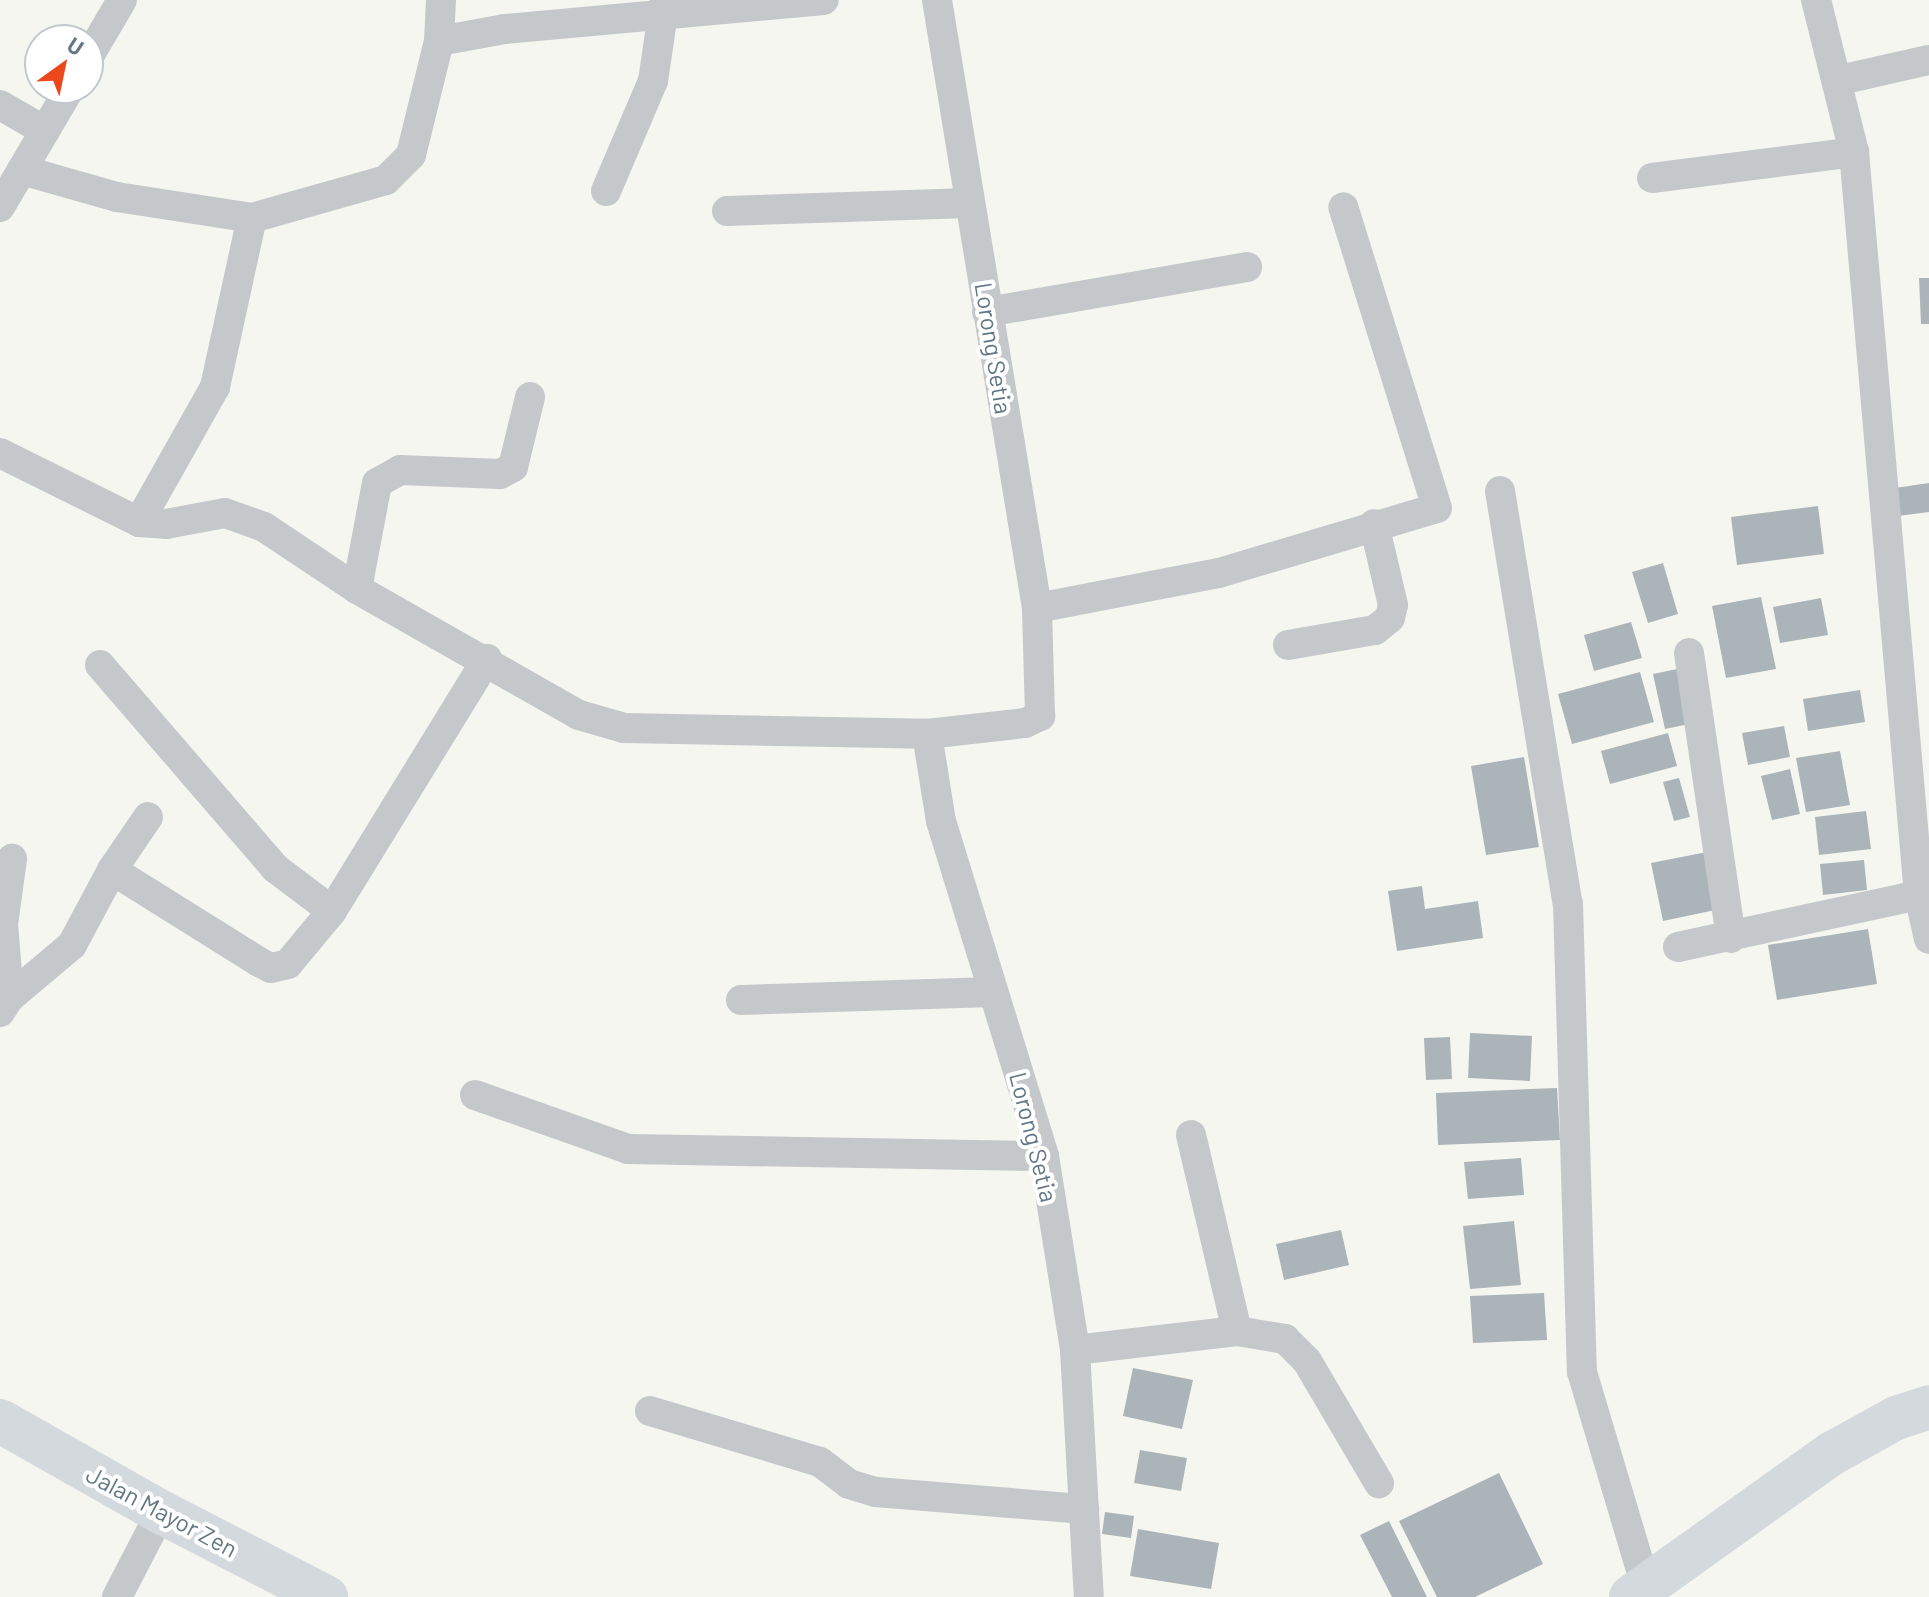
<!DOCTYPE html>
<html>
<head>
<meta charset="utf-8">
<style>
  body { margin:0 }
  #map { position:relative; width:1929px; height:1597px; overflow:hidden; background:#f6f6f1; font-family:Barlow,sans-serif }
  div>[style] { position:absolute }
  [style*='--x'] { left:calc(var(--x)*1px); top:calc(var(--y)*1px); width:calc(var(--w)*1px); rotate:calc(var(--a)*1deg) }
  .building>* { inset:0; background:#abb4b8 }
  .street>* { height:30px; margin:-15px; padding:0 15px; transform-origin:15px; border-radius:15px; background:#c5c8cb }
  .secondary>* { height:44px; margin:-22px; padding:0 22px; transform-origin:22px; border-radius:22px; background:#d4d9dd }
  span { translate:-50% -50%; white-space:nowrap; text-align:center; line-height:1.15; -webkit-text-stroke:8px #fff; paint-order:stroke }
  .street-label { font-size:24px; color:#637684 }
  .north { position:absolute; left:24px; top:24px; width:80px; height:80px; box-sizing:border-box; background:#fff; border:2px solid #c1c8ce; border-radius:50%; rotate:33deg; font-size:22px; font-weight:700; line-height:32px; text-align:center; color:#637684 }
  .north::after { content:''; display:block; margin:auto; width:28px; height:36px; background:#eb491c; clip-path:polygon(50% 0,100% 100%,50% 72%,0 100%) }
</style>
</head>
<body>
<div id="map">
  <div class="building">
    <div style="clip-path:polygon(1919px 278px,1929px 278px,1929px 324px,1921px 324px)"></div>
    <div style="clip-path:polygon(1929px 483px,1929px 512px,1898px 516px,1895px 488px)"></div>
    <div style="clip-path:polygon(1818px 506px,1824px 554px,1737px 565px,1731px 517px)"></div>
    <div style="clip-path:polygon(1663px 563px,1678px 614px,1648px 623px,1632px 572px)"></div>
    <div style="clip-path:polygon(1761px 597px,1776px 669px,1726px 678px,1712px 606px)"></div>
    <div style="clip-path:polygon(1821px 598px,1828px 635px,1780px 643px,1773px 607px)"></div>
    <div style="clip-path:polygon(1631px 622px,1642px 658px,1594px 671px,1584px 635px)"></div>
    <div style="clip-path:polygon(1682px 668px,1694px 723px,1665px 729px,1653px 674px)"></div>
    <div style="clip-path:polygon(1640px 672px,1654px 722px,1572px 744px,1558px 694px)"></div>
    <div style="clip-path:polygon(1860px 690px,1865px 722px,1808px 731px,1803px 699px)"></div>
    <div style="clip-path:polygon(1784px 726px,1790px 757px,1748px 765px,1742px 733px)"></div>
    <div style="clip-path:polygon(1668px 733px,1677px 766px,1610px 784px,1601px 751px)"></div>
    <div style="clip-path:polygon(1840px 751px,1850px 805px,1806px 812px,1796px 758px)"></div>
    <div style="clip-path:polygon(1524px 757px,1539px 847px,1486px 855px,1471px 766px)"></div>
    <div style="clip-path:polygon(1790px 769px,1800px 814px,1772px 820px,1761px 776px)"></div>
    <div style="clip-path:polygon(1679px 778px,1690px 817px,1674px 821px,1663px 782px)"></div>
    <div style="clip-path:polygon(1866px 811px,1871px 849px,1819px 855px,1815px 817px)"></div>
    <div style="clip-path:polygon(1707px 852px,1720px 909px,1663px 921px,1651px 863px)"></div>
    <div style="clip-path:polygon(1864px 860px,1867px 890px,1823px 895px,1820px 864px)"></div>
    <div style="clip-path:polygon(1422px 886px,1425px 909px,1478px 901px,1483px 938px,1397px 951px,1388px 891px)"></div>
    <div style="clip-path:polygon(1868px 929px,1877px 984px,1777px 1000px,1768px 945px)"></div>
    <div style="clip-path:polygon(1470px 1033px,1532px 1036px,1530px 1081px,1468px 1078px)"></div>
    <div style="clip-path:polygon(1450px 1037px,1452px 1079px,1426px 1080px,1424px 1038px)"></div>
    <div style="clip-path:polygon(1557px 1088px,1560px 1140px,1438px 1145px,1436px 1093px)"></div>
    <div style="clip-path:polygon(1521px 1158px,1524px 1195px,1468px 1199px,1464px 1162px)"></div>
    <div style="clip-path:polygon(1514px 1221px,1521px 1285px,1470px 1289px,1463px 1226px)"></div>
    <div style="clip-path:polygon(1341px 1230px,1349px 1265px,1284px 1280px,1276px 1244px)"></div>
    <div style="clip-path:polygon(1544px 1293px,1547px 1340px,1473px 1343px,1470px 1296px)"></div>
    <div style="clip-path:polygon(1133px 1368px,1193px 1380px,1182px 1429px,1123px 1416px)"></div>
    <div style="clip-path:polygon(1140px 1450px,1187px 1458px,1181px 1491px,1134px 1483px)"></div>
    <div style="clip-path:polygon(1499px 1473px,1543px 1564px,1475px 1597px,1437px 1597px,1399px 1521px)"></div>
    <div style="clip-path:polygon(1105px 1512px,1134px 1516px,1131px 1538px,1102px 1534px)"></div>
    <div style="clip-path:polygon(1389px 1521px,1427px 1597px,1392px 1597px,1360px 1535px)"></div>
    <div style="clip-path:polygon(1138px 1529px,1219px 1543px,1211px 1589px,1130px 1576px)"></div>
  </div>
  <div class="street">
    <div style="--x:439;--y:41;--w:41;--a:-87.2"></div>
    <div style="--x:88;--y:58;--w:67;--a:-59.6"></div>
    <div style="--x:1840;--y:80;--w:91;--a:-12.7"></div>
    <div style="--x:0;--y:105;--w:52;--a:30"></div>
    <div style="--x:22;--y:170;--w:99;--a:15.9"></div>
    <div style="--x:117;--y:197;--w:137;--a:8.8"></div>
    <div style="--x:252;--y:218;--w:139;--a:-15.8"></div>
    <div style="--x:386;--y:180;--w:35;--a:-45"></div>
    <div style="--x:411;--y:155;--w:117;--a:-76.2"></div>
    <div style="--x:439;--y:41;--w:67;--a:-10.3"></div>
    <div style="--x:505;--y:29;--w:320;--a:-5.2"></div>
    <div style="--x:1652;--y:178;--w:204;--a:-7.3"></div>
    <div style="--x:606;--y:191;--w:120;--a:-66.9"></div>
    <div style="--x:653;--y:81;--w:82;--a:-81.6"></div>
    <div style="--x:0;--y:207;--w:138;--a:-59.5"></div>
    <div style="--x:727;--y:211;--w:243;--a:-1.9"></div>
    <div style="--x:987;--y:312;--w:264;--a:-9.8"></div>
    <div style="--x:0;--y:453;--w:155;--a:26.4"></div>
    <div style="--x:139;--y:522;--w:27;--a:4"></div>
    <div style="--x:166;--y:524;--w:60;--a:-10.6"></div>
    <div style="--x:225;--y:513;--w:41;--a:19.7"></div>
    <div style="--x:264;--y:527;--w:112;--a:33.7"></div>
    <div style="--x:357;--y:589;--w:255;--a:29.6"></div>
    <div style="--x:579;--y:715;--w:47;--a:16.1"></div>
    <div style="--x:624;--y:728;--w:303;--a:1.1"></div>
    <div style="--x:927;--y:734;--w:99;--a:-6.4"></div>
    <div style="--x:1025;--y:723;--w:17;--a:-25"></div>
    <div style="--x:1040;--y:716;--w:108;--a:-91.6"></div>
    <div style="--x:1037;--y:608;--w:616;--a:-99.34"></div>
    <div style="--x:1500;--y:491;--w:419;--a:80.7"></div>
    <div style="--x:1568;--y:904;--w:468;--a:88.3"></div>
    <div style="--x:1582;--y:1372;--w:224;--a:73.4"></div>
    <div style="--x:139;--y:522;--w:155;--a:-60.6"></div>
    <div style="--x:215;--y:387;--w:173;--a:-77.7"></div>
    <div style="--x:357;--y:589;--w:108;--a:-79.3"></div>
    <div style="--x:377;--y:483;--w:26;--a:-29"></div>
    <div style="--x:400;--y:470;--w:100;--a:2.3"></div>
    <div style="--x:500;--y:474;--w:15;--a:-28"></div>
    <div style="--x:513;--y:467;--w:72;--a:-76.3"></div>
    <div style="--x:1037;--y:608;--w:185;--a:-10.9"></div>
    <div style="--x:1219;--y:573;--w:227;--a:-16.6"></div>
    <div style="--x:1437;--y:508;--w:315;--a:-107.3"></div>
    <div style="--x:1288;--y:645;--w:88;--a:-9.8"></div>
    <div style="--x:1375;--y:630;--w:19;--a:-39"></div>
    <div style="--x:1390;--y:618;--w:13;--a:-77"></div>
    <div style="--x:1393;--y:605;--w:83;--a:-103.2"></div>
    <div style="--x:1689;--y:653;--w:288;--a:81.6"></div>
    <div style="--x:100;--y:665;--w:268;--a:49.2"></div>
    <div style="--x:275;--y:868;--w:71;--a:37"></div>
    <div style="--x:927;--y:734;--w:88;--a:80.9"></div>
    <div style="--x:941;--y:821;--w:350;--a:72.9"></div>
    <div style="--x:1044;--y:1156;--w:196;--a:80.9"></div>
    <div style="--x:1075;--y:1350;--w:247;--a:86.8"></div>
    <div style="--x:112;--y:870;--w:173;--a:32"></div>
    <div style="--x:259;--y:962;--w:13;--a:27"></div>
    <div style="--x:271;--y:968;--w:17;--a:-13"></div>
    <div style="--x:288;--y:964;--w:69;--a:-50.3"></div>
    <div style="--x:332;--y:911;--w:296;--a:-58.4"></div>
    <div style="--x:1919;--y:895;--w:45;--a:77.2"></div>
    <div style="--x:1678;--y:947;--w:247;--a:-12.2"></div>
    <div style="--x:1919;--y:895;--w:746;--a:-95"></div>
    <div style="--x:1854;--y:152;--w:157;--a:-104"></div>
    <div style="--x:9;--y:998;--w:74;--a:-94.6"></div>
    <div style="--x:3;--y:924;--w:66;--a:-82.1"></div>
    <div style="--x:741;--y:1000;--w:252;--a:-1.8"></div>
    <div style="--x:0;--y:1012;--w:17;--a:-57"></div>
    <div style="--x:9;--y:998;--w:82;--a:-40.1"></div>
    <div style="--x:72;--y:945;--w:85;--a:-61.9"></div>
    <div style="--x:112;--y:870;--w:64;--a:-55.8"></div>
    <div style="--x:475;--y:1095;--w:162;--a:19.4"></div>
    <div style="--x:628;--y:1149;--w:416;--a:1"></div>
    <div style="--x:1191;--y:1135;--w:201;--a:76.8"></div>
    <div style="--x:1075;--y:1350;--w:163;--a:-6.7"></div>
    <div style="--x:1237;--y:1331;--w:49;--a:9.5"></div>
    <div style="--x:1285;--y:1339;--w:31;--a:45"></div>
    <div style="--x:1307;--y:1361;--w:142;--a:59.5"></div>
    <div style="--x:650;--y:1411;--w:177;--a:16.7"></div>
    <div style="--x:820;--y:1462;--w:36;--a:37"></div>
    <div style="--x:849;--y:1484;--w:28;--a:17"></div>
    <div style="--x:876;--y:1492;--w:209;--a:4.7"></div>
    <div style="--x:117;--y:1597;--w:96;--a:-62.6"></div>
  </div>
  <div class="secondary">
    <div style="--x:0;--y:1421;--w:185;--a:29.5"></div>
    <div style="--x:161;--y:1512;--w:186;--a:27.3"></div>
    <div style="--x:1631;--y:1597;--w:246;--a:-35.6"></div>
    <div style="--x:1831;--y:1454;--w:74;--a:-29"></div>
    <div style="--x:1896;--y:1418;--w:35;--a:-18"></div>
  </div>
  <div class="street-label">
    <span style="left:994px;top:348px;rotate:81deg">Lorong Setia</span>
    <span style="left:1034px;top:1137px;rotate:76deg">Lorong Setia</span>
    <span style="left:162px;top:1511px;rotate:28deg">Jalan Mayor Zen</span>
  </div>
  <div class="north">U</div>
</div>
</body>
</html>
